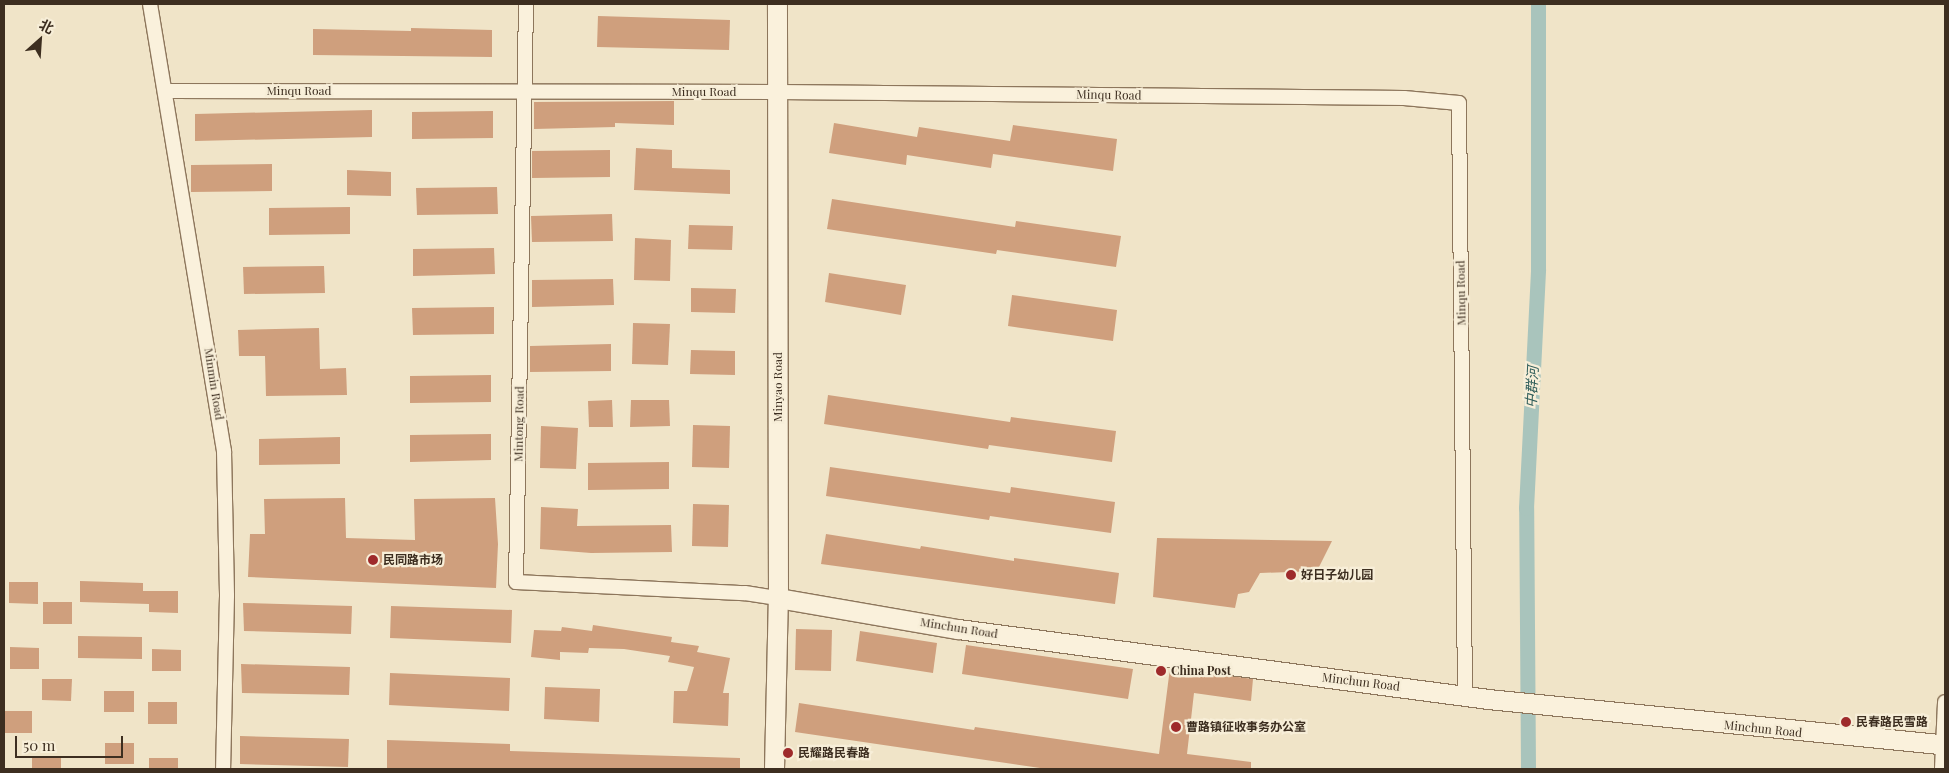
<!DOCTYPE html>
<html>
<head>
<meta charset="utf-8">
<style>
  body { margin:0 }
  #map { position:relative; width:1949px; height:773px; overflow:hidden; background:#f0e4c8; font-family:"Playfair Display","Noto Sans SC",serif }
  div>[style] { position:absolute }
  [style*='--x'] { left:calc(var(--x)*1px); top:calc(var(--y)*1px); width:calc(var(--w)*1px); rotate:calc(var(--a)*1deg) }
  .canal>* { height:15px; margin:-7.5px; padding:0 7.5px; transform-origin:7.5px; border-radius:7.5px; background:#a9c4bc }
  .building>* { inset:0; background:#cf9f7d }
  .roads { filter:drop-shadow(1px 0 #8d765c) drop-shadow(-1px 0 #8d765c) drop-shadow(0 1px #8d765c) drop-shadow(0 -1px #8d765c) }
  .street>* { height:14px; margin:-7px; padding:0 7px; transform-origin:7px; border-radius:7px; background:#faf1dc }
  .secondary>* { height:19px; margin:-9.5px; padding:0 9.5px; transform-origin:9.5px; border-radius:9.5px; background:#faf1dc }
  .dots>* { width:14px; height:14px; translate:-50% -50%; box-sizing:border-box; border:2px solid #f7eed8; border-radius:50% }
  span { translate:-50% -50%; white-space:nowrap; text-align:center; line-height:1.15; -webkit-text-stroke:4.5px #f7eed8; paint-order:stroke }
  .street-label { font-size:12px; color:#3d2e20 }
  .poi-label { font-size:12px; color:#3d2e20; font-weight:700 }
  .left { translate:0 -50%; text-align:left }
  .water-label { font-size:14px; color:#2f5d5a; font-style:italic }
  .frame { position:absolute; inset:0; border:5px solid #3d2e20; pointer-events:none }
  .north { position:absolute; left:15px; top:15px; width:50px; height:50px; -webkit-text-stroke:4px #f7eed8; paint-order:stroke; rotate:26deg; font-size:14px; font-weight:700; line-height:20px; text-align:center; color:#3d2e20 }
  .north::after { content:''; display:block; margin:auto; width:18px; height:22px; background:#3d2e20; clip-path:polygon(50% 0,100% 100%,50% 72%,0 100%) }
  .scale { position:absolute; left:15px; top:736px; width:108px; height:22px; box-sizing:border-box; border:2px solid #3d2e20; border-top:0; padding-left:6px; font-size:15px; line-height:18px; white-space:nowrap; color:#3d2e20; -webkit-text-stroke:4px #f7eed8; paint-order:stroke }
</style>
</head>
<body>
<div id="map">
  <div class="canal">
    <div style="--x:1528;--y:769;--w:261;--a:-90.4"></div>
    <div style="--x:1526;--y:508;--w:239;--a:-87.1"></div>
    <div style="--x:1538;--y:269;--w:265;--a:-90"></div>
  </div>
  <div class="building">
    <div style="clip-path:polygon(598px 16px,730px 20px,729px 50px,597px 47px)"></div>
    <div style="clip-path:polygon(411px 28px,492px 30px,492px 57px,313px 55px,313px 29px,411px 31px)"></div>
    <div style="clip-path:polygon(674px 101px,674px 125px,615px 123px,615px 127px,534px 129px,534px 102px)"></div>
    <div style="clip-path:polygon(372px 110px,372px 137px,195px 141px,195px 114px)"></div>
    <div style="clip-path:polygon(493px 111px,493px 138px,412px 139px,412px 112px)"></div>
    <div style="clip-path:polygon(834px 123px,917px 137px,919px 127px,1010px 141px,1013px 125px,1117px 139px,1113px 171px,993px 154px,991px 168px,907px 155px,906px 165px,829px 153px)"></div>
    <div style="clip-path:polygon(636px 148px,672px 150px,672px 168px,730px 170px,730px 194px,634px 190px)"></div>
    <div style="clip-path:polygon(610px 150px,610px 177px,532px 178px,532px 151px)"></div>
    <div style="clip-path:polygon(272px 164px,272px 191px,191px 192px,191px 165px)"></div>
    <div style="clip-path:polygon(347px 170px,391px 172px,391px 196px,347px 195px)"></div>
    <div style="clip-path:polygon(497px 187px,498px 214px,417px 215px,416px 188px)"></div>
    <div style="clip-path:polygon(832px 199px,1015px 227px,1016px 221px,1121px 236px,1116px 267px,997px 250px,996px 254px,827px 229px)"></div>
    <div style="clip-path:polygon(350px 207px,350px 234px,269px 235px,269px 208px)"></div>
    <div style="clip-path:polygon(612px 214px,613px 241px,532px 242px,531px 216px)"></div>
    <div style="clip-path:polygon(689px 225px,733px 226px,732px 250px,688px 249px)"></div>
    <div style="clip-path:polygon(635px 238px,671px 240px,670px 281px,634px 280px)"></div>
    <div style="clip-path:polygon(494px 248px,495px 274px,413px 276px,413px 249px)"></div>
    <div style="clip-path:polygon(324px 266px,325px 293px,244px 294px,243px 267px)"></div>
    <div style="clip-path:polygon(829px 273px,906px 285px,901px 315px,825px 302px)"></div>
    <div style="clip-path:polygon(613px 279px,614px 305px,532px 307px,532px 280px)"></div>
    <div style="clip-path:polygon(691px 288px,736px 289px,735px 313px,691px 312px)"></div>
    <div style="clip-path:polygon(1012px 295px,1117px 310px,1113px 341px,1008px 326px)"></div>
    <div style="clip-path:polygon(494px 307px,494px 334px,413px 335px,412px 308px)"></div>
    <div style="clip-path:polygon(633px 323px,670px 324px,668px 365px,632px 364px)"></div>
    <div style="clip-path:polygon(319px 328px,320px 369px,346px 368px,347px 395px,266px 396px,265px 356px,239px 356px,238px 330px)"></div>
    <div style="clip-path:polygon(611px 344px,611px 371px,530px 372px,530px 346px)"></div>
    <div style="clip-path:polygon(691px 350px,735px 351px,735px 375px,690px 374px)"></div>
    <div style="clip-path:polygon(491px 375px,491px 402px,410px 403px,410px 376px)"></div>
    <div style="clip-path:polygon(828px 395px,1010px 422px,1011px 417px,1116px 431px,1112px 462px,989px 445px,988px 449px,824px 424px)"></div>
    <div style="clip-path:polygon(612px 400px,613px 427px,589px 427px,588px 401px)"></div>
    <div style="clip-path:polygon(631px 400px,669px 400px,670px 426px,630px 427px)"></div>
    <div style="clip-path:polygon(693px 425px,730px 426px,729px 468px,692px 467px)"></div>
    <div style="clip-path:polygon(541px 426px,578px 428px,576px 469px,540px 468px)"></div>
    <div style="clip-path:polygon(491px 434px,491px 460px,410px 462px,410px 435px)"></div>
    <div style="clip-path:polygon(340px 437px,340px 464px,259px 465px,259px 439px)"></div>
    <div style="clip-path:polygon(669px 462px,669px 489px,588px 490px,588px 463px)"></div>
    <div style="clip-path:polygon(830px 467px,1010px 493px,1011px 487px,1115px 502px,1111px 533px,990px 516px,989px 520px,826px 496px)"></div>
    <div style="clip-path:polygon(345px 498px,346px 538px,415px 540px,414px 499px,495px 498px,498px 544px,496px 588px,248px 577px,250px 534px,265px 534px,264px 499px)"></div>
    <div style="clip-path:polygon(693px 504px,729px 505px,728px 547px,692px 546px)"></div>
    <div style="clip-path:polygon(541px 507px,578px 509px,577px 526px,671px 525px,672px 552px,591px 553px,540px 549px)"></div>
    <div style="clip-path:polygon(826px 534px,920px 549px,921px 546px,1014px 561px,1014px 558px,1119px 573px,1115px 604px,821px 564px)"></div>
    <div style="clip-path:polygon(1157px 538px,1332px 541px,1317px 571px,1260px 573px,1249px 592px,1238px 594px,1235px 608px,1153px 597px)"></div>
    <div style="clip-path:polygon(80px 581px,143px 583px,143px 591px,178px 591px,178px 613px,149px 612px,149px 604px,80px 602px)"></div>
    <div style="clip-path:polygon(9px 582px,38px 582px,38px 604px,9px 603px)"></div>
    <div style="clip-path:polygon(43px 602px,72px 602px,72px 624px,43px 624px)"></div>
    <div style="clip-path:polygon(243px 603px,352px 606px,351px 634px,244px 631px)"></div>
    <div style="clip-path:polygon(391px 606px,512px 610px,511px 643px,390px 638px)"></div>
    <div style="clip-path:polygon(593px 625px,672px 637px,671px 642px,699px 646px,697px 652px,730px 658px,723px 693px,729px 693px,728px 726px,673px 723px,674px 691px,687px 691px,694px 667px,668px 662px,670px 656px,624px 649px,589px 648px,588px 653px,560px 652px,560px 660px,531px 657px,534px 630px,561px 631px,562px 627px,592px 631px)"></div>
    <div style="clip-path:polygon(796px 629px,832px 630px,831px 671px,795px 670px)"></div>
    <div style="clip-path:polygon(860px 631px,937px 643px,933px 673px,856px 661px)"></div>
    <div style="clip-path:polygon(78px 636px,142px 637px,142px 659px,78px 658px)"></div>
    <div style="clip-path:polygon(966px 645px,1133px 669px,1128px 699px,962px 674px)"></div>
    <div style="clip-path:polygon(10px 647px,39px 648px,39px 669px,10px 669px)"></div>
    <div style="clip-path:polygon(152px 649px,181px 650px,181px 671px,152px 671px)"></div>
    <div style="clip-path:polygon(241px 664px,350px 667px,349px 695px,242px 693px)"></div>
    <div style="clip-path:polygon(1170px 668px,1253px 679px,1251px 701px,1194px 693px,1187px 754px,1251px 762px,1251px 769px,1047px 769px,795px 732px,799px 703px,974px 730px,975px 727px,1159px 754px)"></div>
    <div style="clip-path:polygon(390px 673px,510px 678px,509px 711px,389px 705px)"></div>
    <div style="clip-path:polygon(42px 679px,72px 679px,71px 701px,42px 700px)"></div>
    <div style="clip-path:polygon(545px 687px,600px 689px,599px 722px,544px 719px)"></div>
    <div style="clip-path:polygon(104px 691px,134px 691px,134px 712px,104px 712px)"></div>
    <div style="clip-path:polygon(148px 702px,177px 702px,177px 724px,148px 724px)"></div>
    <div style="clip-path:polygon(4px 711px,32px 711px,32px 733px,4px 733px)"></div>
    <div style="clip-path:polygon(240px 736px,349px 739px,348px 767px,240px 764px)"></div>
    <div style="clip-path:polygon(387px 740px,510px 744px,510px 751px,740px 758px,740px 769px,387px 769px)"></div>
    <div style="clip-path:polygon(105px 743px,134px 743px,134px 764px,105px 764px)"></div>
    <div style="clip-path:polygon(32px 756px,61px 756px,61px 769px,32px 769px)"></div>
    <div style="clip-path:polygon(149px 758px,178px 758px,178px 769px,149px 769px)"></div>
  </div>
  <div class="roads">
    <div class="street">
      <div style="--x:150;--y:4;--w:453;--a:80.6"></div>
      <div style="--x:224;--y:451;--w:145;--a:88.8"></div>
      <div style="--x:227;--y:596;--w:173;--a:91.3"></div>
      <div style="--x:526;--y:4;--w:578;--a:90.99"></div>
      <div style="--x:516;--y:582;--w:229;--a:2.8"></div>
      <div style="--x:745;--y:593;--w:33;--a:9"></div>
      <div style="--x:166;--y:91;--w:612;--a:0.09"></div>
      <div style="--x:778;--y:92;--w:626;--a:0.55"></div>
      <div style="--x:1404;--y:98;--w:55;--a:5.2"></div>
      <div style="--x:1459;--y:103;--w:592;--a:89.42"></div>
      <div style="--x:1942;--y:769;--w:67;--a:-87.4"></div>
    </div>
    <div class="secondary">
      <div style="--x:778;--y:598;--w:183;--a:9.8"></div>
      <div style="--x:958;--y:629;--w:535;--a:7.52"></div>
      <div style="--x:1488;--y:699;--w:459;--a:5.7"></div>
      <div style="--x:774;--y:769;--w:171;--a:-88.7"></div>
      <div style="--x:778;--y:598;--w:594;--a:-90.1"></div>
    </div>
  </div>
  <div class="dots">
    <div style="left:373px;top:560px;background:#9e2a2b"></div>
    <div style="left:1291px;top:575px;background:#9e2a2b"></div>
    <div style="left:1161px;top:671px;background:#9e2a2b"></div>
    <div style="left:1846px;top:722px;background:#9e2a2b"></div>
    <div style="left:1176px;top:727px;background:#9e2a2b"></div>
    <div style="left:788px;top:753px;background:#9e2a2b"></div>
  </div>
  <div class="street-label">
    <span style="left:299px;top:91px">Minqu Road</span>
    <span style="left:704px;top:92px">Minqu Road</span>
    <span style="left:1109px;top:95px;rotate:1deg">Minqu Road</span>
    <span style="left:1461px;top:293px;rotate:-91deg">Minqu Road</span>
    <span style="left:214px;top:384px;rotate:81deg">Minmin Road</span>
    <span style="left:778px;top:387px;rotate:-90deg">Minyao Road</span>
    <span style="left:519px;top:424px;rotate:-89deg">Mintong Road</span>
    <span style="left:959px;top:628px;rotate:9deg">Minchun Road</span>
    <span style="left:1361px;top:682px;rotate:7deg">Minchun Road</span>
    <span style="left:1763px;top:729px;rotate:6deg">Minchun Road</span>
  </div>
  <div class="poi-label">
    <span class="left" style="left:383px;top:560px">民同路市场</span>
    <span class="left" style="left:1301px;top:575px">好日子幼儿园</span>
    <span class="left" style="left:1171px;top:671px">China Post</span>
    <span class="left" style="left:1856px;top:722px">民春路民雪路</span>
    <span class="left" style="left:1186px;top:727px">曹路镇征收事务办公室</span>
    <span class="left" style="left:798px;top:753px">民耀路民春路</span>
  </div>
  <div class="water-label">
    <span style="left:1532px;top:387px;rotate:-87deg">中群河</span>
  </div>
  <div class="frame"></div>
  <div class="north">北</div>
  <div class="scale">50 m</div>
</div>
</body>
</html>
